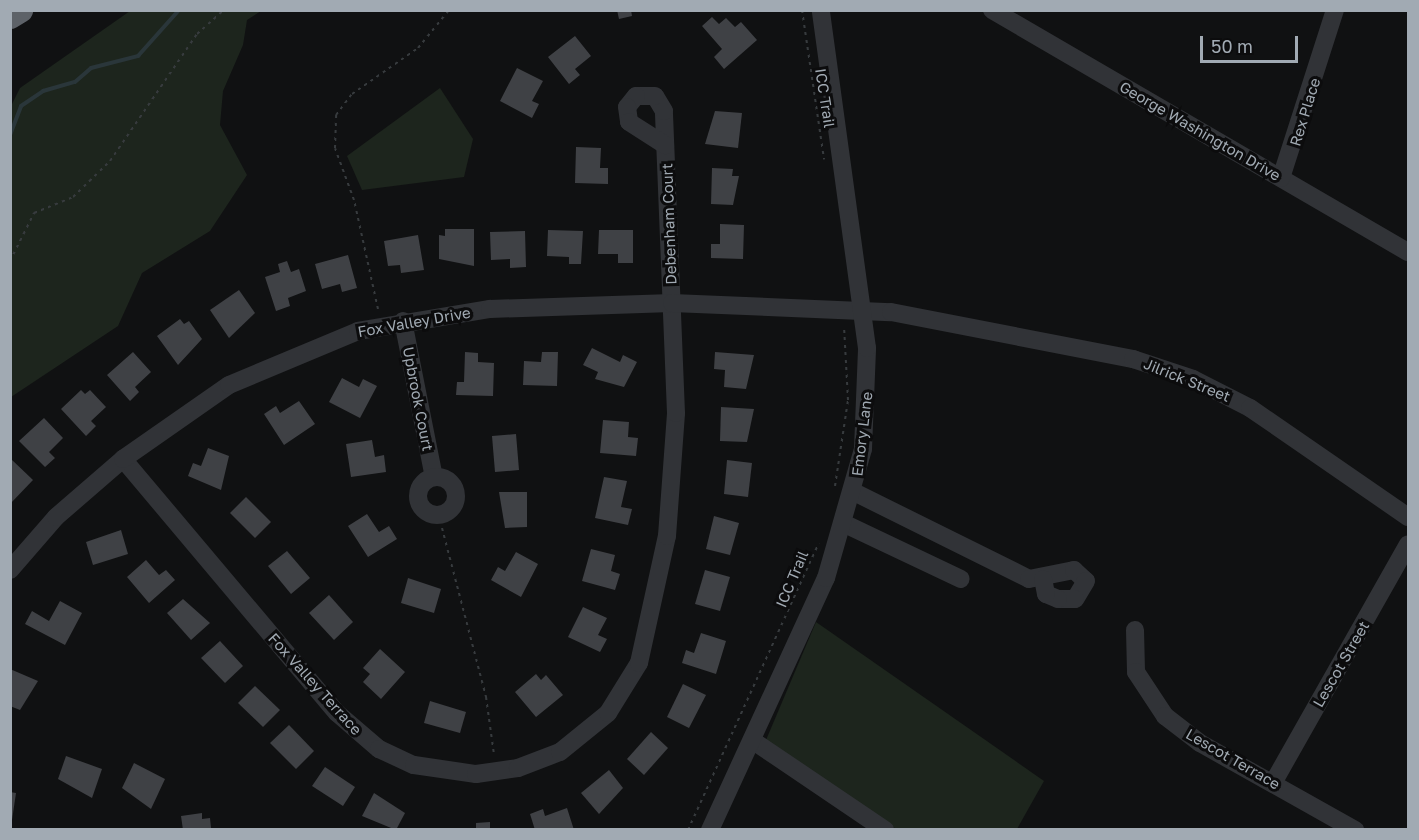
<!DOCTYPE html>
<html>
<head>
<meta charset="utf-8">
<style>
  body { margin:0 }
  #map { position:relative; width:1419px; height:840px; overflow:hidden; background:#101112; font-family:"Golos Text",sans-serif }
  div>[style] { position:absolute }
  [style*='--x'] { left:calc(var(--x)*1px); top:calc(var(--y)*1px); width:calc(var(--w)*1px); rotate:calc(var(--a)*1deg) }
  .green>* { inset:0; background:#1d251d }
  .stream>* { height:4px; margin:-2px; padding:0 2px; transform-origin:2px; border-radius:2px; background:#2a363a }
  .building>* { inset:0; background:#3f4145 }
  .path>* { height:2px; margin-top:-1px; transform-origin:0; background:repeating-linear-gradient(90deg,#373b3e 0 3px,transparent 0 7.5px) }
  .minor>* { height:18px; margin:-9px; padding:0 9px; transform-origin:9px; border-radius:9px; background:#313337 }
  .minor>.ring { margin:-9px; padding:0; box-sizing:content-box; background:none; border:18px solid #313337; border-radius:50% }
  .highway>* { height:26px; margin:-13px; padding:0 13px; transform-origin:13px; border-radius:13px; background:#5d6268 }
  span { translate:-50% -50%; white-space:nowrap; text-align:center; line-height:1.15; -webkit-text-stroke:6px #0c0c0d; paint-order:stroke }
  .street-label { font-size:15px; color:#a1aab3 }
  .frame { position:absolute; inset:0; border:12px solid #a1aab3; pointer-events:none }
  .scale { position:absolute; left:1200px; top:36px; width:98px; height:27px; box-sizing:border-box; border:3px solid #a1aab3; border-top:0; padding-left:8px; font-size:18px; line-height:21px; white-space:nowrap; color:#a1aab3; -webkit-text-stroke:4px #0c0c0d; paint-order:stroke }
</style>
</head>
<body>
<div id="map">
  <div class="green">
    <div style="clip-path:polygon(130px 11px,261px 11px,247px 20px,243px 45px,223px 91px,220px 125px,247px 175px,210px 231px,142px 273px,118px 326px,11px 397px,11px 106px,20px 88px)"></div>
    <div style="clip-path:polygon(440px 88px,473px 139px,464px 177px,362px 190px,347px 156px)"></div>
    <div style="clip-path:polygon(816px 622px,1044px 781px,1017px 829px,896px 829px,766px 740px)"></div>
  </div>
  <div class="stream">
    <div style="--x:10;--y:135;--w:31;--a:-69"></div>
    <div style="--x:21;--y:106;--w:27;--a:-34"></div>
    <div style="--x:43;--y:91;--w:33;--a:-16"></div>
    <div style="--x:75;--y:82;--w:21;--a:-41"></div>
    <div style="--x:91;--y:68;--w:49;--a:-14.3"></div>
    <div style="--x:138;--y:56;--w:62;--a:-48.3"></div>
  </div>
  <div class="building">
    <div style="clip-path:polygon(617px 10px,631px 10px,632px 16px,619px 19px)"></div>
    <div style="clip-path:polygon(712px 17px,719px 24px,726px 18px,735px 27px,741px 22px,757px 40px,724px 69px,714px 57px,722px 49px,702px 26px)"></div>
    <div style="clip-path:polygon(575px 36px,591px 56px,575px 69px,580px 75px,569px 84px,548px 57px)"></div>
    <div style="clip-path:polygon(517px 68px,543px 81px,532px 101px,539px 104px,532px 118px,500px 101px)"></div>
    <div style="clip-path:polygon(715px 111px,742px 113px,738px 148px,705px 144px)"></div>
    <div style="clip-path:polygon(576px 147px,601px 148px,600px 168px,608px 168px,608px 184px,575px 183px)"></div>
    <div style="clip-path:polygon(712px 168px,733px 169px,732px 176px,739px 176px,733px 205px,711px 204px)"></div>
    <div style="clip-path:polygon(720px 224px,744px 225px,743px 259px,711px 258px,711px 244px,720px 244px)"></div>
    <div style="clip-path:polygon(445px 229px,474px 229px,474px 266px,439px 259px,439px 235px,445px 236px)"></div>
    <div style="clip-path:polygon(548px 230px,583px 231px,581px 264px,569px 264px,569px 257px,547px 256px)"></div>
    <div style="clip-path:polygon(599px 230px,633px 230px,633px 263px,618px 263px,618px 254px,598px 254px)"></div>
    <div style="clip-path:polygon(525px 231px,526px 267px,510px 268px,510px 259px,491px 260px,490px 232px)"></div>
    <div style="clip-path:polygon(418px 235px,424px 270px,401px 273px,400px 265px,388px 266px,384px 241px)"></div>
    <div style="clip-path:polygon(348px 255px,357px 288px,342px 292px,340px 284px,322px 289px,315px 264px)"></div>
    <div style="clip-path:polygon(287px 261px,291px 272px,299px 269px,306px 291px,288px 298px,290px 306px,276px 311px,265px 277px,280px 272px,278px 264px)"></div>
    <div style="clip-path:polygon(239px 290px,255px 313px,229px 338px,210px 310px)"></div>
    <div style="clip-path:polygon(180px 319px,184px 324px,189px 321px,202px 339px,178px 365px,157px 336px)"></div>
    <div style="clip-path:polygon(592px 348px,620px 362px,623px 355px,637px 362px,624px 387px,595px 379px,598px 372px,583px 365px)"></div>
    <div style="clip-path:polygon(133px 352px,151px 372px,135px 387px,139px 392px,130px 401px,107px 375px)"></div>
    <div style="clip-path:polygon(465px 352px,478px 353px,478px 362px,494px 363px,493px 396px,456px 395px,457px 382px,464px 382px)"></div>
    <div style="clip-path:polygon(542px 352px,558px 352px,557px 386px,523px 385px,524px 361px,541px 362px)"></div>
    <div style="clip-path:polygon(715px 352px,754px 355px,746px 389px,724px 387px,725px 370px,714px 369px)"></div>
    <div style="clip-path:polygon(342px 378px,359px 387px,363px 379px,377px 386px,360px 418px,329px 402px)"></div>
    <div style="clip-path:polygon(81px 390px,85px 394px,90px 390px,106px 407px,91px 421px,96px 426px,86px 436px,61px 409px)"></div>
    <div style="clip-path:polygon(299px 401px,315px 424px,284px 445px,264px 414px,276px 406px,280px 413px)"></div>
    <div style="clip-path:polygon(721px 407px,754px 409px,747px 442px,720px 441px)"></div>
    <div style="clip-path:polygon(44px 418px,63px 438px,49px 452px,55px 458px,45px 467px,19px 441px)"></div>
    <div style="clip-path:polygon(603px 420px,629px 422px,628px 437px,638px 438px,636px 456px,600px 453px)"></div>
    <div style="clip-path:polygon(516px 434px,519px 470px,495px 472px,492px 436px)"></div>
    <div style="clip-path:polygon(372px 440px,375px 457px,384px 455px,386px 472px,351px 477px,346px 444px)"></div>
    <div style="clip-path:polygon(208px 448px,229px 456px,221px 490px,188px 476px,193px 463px,201px 466px)"></div>
    <div style="clip-path:polygon(10px 458px,33px 480px,10px 504px)"></div>
    <div style="clip-path:polygon(727px 460px,752px 463px,748px 497px,724px 494px)"></div>
    <div style="clip-path:polygon(604px 477px,627px 481px,621px 507px,632px 509px,628px 525px,595px 518px)"></div>
    <div style="clip-path:polygon(499px 492px,527px 492px,527px 527px,505px 528px)"></div>
    <div style="clip-path:polygon(246px 497px,271px 522px,255px 538px,230px 513px)"></div>
    <div style="clip-path:polygon(367px 514px,379px 532px,389px 526px,397px 539px,368px 557px,348px 526px)"></div>
    <div style="clip-path:polygon(714px 516px,739px 523px,730px 555px,706px 549px)"></div>
    <div style="clip-path:polygon(121px 530px,128px 554px,93px 565px,86px 542px)"></div>
    <div style="clip-path:polygon(591px 549px,615px 555px,611px 571px,620px 574px,615px 590px,582px 581px)"></div>
    <div style="clip-path:polygon(287px 551px,310px 578px,291px 594px,268px 566px)"></div>
    <div style="clip-path:polygon(516px 552px,538px 564px,521px 597px,491px 580px,498px 567px,505px 571px)"></div>
    <div style="clip-path:polygon(146px 560px,159px 575px,166px 570px,175px 580px,149px 603px,127px 577px)"></div>
    <div style="clip-path:polygon(705px 570px,730px 577px,720px 611px,695px 604px)"></div>
    <div style="clip-path:polygon(408px 578px,441px 589px,434px 613px,401px 603px)"></div>
    <div style="clip-path:polygon(329px 595px,353px 622px,334px 640px,309px 613px)"></div>
    <div style="clip-path:polygon(183px 599px,210px 623px,191px 640px,167px 613px)"></div>
    <div style="clip-path:polygon(60px 601px,82px 613px,65px 645px,25px 624px,32px 611px,49px 621px)"></div>
    <div style="clip-path:polygon(583px 607px,607px 618px,598px 635px,607px 639px,600px 652px,568px 637px)"></div>
    <div style="clip-path:polygon(701px 633px,726px 641px,716px 674px,682px 663px,686px 650px,694px 653px)"></div>
    <div style="clip-path:polygon(220px 641px,243px 666px,225px 683px,201px 658px)"></div>
    <div style="clip-path:polygon(380px 649px,405px 672px,381px 699px,363px 682px,370px 674px,363px 668px)"></div>
    <div style="clip-path:polygon(10px 669px,38px 681px,20px 710px,10px 706px)"></div>
    <div style="clip-path:polygon(536px 674px,541px 680px,546px 675px,563px 695px,536px 717px,515px 692px)"></div>
    <div style="clip-path:polygon(683px 684px,706px 695px,689px 728px,667px 717px)"></div>
    <div style="clip-path:polygon(255px 686px,280px 710px,263px 727px,238px 703px)"></div>
    <div style="clip-path:polygon(430px 701px,466px 712px,460px 733px,424px 723px)"></div>
    <div style="clip-path:polygon(289px 725px,314px 751px,296px 769px,270px 743px)"></div>
    <div style="clip-path:polygon(651px 732px,668px 748px,644px 775px,627px 759px)"></div>
    <div style="clip-path:polygon(66px 756px,102px 769px,92px 798px,58px 779px)"></div>
    <div style="clip-path:polygon(134px 763px,165px 779px,151px 809px,122px 788px)"></div>
    <div style="clip-path:polygon(325px 767px,355px 787px,343px 806px,312px 786px)"></div>
    <div style="clip-path:polygon(609px 770px,623px 788px,599px 814px,581px 793px)"></div>
    <div style="clip-path:polygon(10px 792px,16px 793px,12px 820px,10px 820px)"></div>
    <div style="clip-path:polygon(374px 793px,405px 813px,396px 830px,362px 816px)"></div>
    <div style="clip-path:polygon(567px 808px,574px 830px,535px 830px,530px 814px,543px 809px,545px 816px)"></div>
    <div style="clip-path:polygon(202px 813px,202px 819px,210px 818px,211px 828px,183px 830px,181px 816px)"></div>
    <div style="clip-path:polygon(490px 822px,490px 830px,476px 830px,476px 823px)"></div>
  </div>
  <div class="path">
    <div style="--x:802;--y:10;--w:151;--a:81.6"></div>
    <div style="--x:10;--y:261;--w:54;--a:-63.4"></div>
    <div style="--x:34;--y:213;--w:42;--a:-22.3"></div>
    <div style="--x:73;--y:197;--w:52;--a:-44.2"></div>
    <div style="--x:110;--y:161;--w:154;--a:-55.6"></div>
    <div style="--x:197;--y:34;--w:36;--a:-42"></div>
    <div style="--x:378;--y:309;--w:112;--a:-102.4"></div>
    <div style="--x:354;--y:200;--w:55;--a:-110.1"></div>
    <div style="--x:335;--y:148;--w:33;--a:-88"></div>
    <div style="--x:336;--y:115;--w:26;--a:-53"></div>
    <div style="--x:352;--y:94;--w:80;--a:-34.9"></div>
    <div style="--x:418;--y:48;--w:49;--a:-50.8"></div>
    <div style="--x:835;--y:486;--w:87;--a:-81.4"></div>
    <div style="--x:848;--y:400;--w:75;--a:-93.1"></div>
    <div style="--x:442;--y:528;--w:175;--a:75.4"></div>
    <div style="--x:486;--y:697;--w:59;--a:82.1"></div>
    <div style="--x:688;--y:830;--w:315;--a:-65.5"></div>
  </div>
  <div class="minor">
    <div style="--x:992;--y:10;--w:481;--a:30.2"></div>
    <div style="--x:1281;--y:178;--w:176;--a:-72.2"></div>
    <div style="--x:403;--y:321;--w:159;--a:78.8"></div>
    <div style="--x:123;--y:459;--w:332;--a:49.9"></div>
    <div style="--x:337;--y:713;--w:55;--a:40.6"></div>
    <div style="--x:379;--y:749;--w:38;--a:25"></div>
    <div style="--x:414;--y:765;--w:63;--a:8.3"></div>
    <div style="--x:476;--y:774;--w:42;--a:-8.1"></div>
    <div style="--x:518;--y:768;--w:45;--a:-20.9"></div>
    <div style="--x:560;--y:752;--w:62;--a:-39.1"></div>
    <div style="--x:608;--y:713;--w:59;--a:-58.2"></div>
    <div style="--x:639;--y:663;--w:130;--a:-77.6"></div>
    <div style="--x:667;--y:536;--w:123;--a:-85.8"></div>
    <div style="--x:676;--y:413;--w:302;--a:-92.3"></div>
    <div style="--x:664;--y:111;--w:17;--a:-121"></div>
    <div style="--x:655;--y:96;--w:19;--a:180"></div>
    <div style="--x:636;--y:96;--w:14;--a:129"></div>
    <div style="--x:627;--y:107;--w:15;--a:82"></div>
    <div style="--x:629;--y:122;--w:43;--a:32.6"></div>
    <div class="ring" style="left:418px;top:477px;width:20px;height:20px"></div>
    <div style="--x:854;--y:492;--w:195;--a:26.4"></div>
    <div style="--x:1029;--y:579;--w:46;--a:-11.3"></div>
    <div style="--x:1074;--y:570;--w:16;--a:43"></div>
    <div style="--x:1086;--y:581;--w:21;--a:121"></div>
    <div style="--x:1075;--y:599;--w:17;--a:180"></div>
    <div style="--x:1058;--y:599;--w:13;--a:-157"></div>
    <div style="--x:1046;--y:594;--w:15;--a:-101"></div>
    <div style="--x:845;--y:524;--w:128;--a:25.4"></div>
    <div style="--x:10;--y:570;--w:70;--a:-49"></div>
    <div style="--x:56;--y:517;--w:89;--a:-40.9"></div>
    <div style="--x:123;--y:459;--w:129;--a:-34.9"></div>
    <div style="--x:229;--y:385;--w:140;--a:-22.7"></div>
    <div style="--x:358;--y:331;--w:134;--a:-9.5"></div>
    <div style="--x:490;--y:309;--w:182;--a:-1.9"></div>
    <div style="--x:672;--y:303;--w:219;--a:2.4"></div>
    <div style="--x:891;--y:312;--w:247;--a:11"></div>
    <div style="--x:1133;--y:359;--w:63;--a:18.4"></div>
    <div style="--x:1193;--y:379;--w:64;--a:27"></div>
    <div style="--x:1250;--y:408;--w:192;--a:34.6"></div>
    <div style="--x:1135;--y:630;--w:42;--a:88.6"></div>
    <div style="--x:1136;--y:672;--w:53;--a:56.6"></div>
    <div style="--x:1165;--y:716;--w:44;--a:37.6"></div>
    <div style="--x:1200;--y:743;--w:178;--a:29.3"></div>
    <div style="--x:752;--y:740;--w:161;--a:34.1"></div>
    <div style="--x:1273;--y:783;--w:274;--a:-60.5"></div>
    <div style="--x:710;--y:830;--w:277;--a:-65.3"></div>
    <div style="--x:826;--y:578;--w:134;--a:-74"></div>
    <div style="--x:863;--y:449;--w:101;--a:-87.7"></div>
    <div style="--x:867;--y:348;--w:341;--a:-97.8"></div>
  </div>
  <div class="highway">
    <div style="--x:10;--y:16;--w:12;--a:-31"></div>
  </div>
  <div class="street-label">
    <span style="left:825px;top:98px;rotate:81deg">ICC Trail</span>
    <span style="left:1305px;top:112px;rotate:-73deg">Rex Place</span>
    <span style="left:1200px;top:131px;rotate:30deg">George Washington Drive</span>
    <span style="left:669px;top:224px;rotate:-92deg">Debenham Court</span>
    <span style="left:414px;top:322px;rotate:-10deg">Fox Valley Drive</span>
    <span style="left:1187px;top:380px;rotate:22deg">Jilrick Street</span>
    <span style="left:418px;top:399px;rotate:79deg">Upbrook Court</span>
    <span style="left:862px;top:434px;rotate:-83deg">Emory Lane</span>
    <span style="left:792px;top:579px;rotate:-67deg">ICC Trail</span>
    <span style="left:1341px;top:664px;rotate:-60deg">Lescot Street</span>
    <span style="left:315px;top:684px;rotate:48deg">Fox Valley Terrace</span>
    <span style="left:1233px;top:759px;rotate:30deg">Lescot Terrace</span>
  </div>
  <div class="frame"></div>
  <div class="scale">50 m</div>
</div>
</body>
</html>
